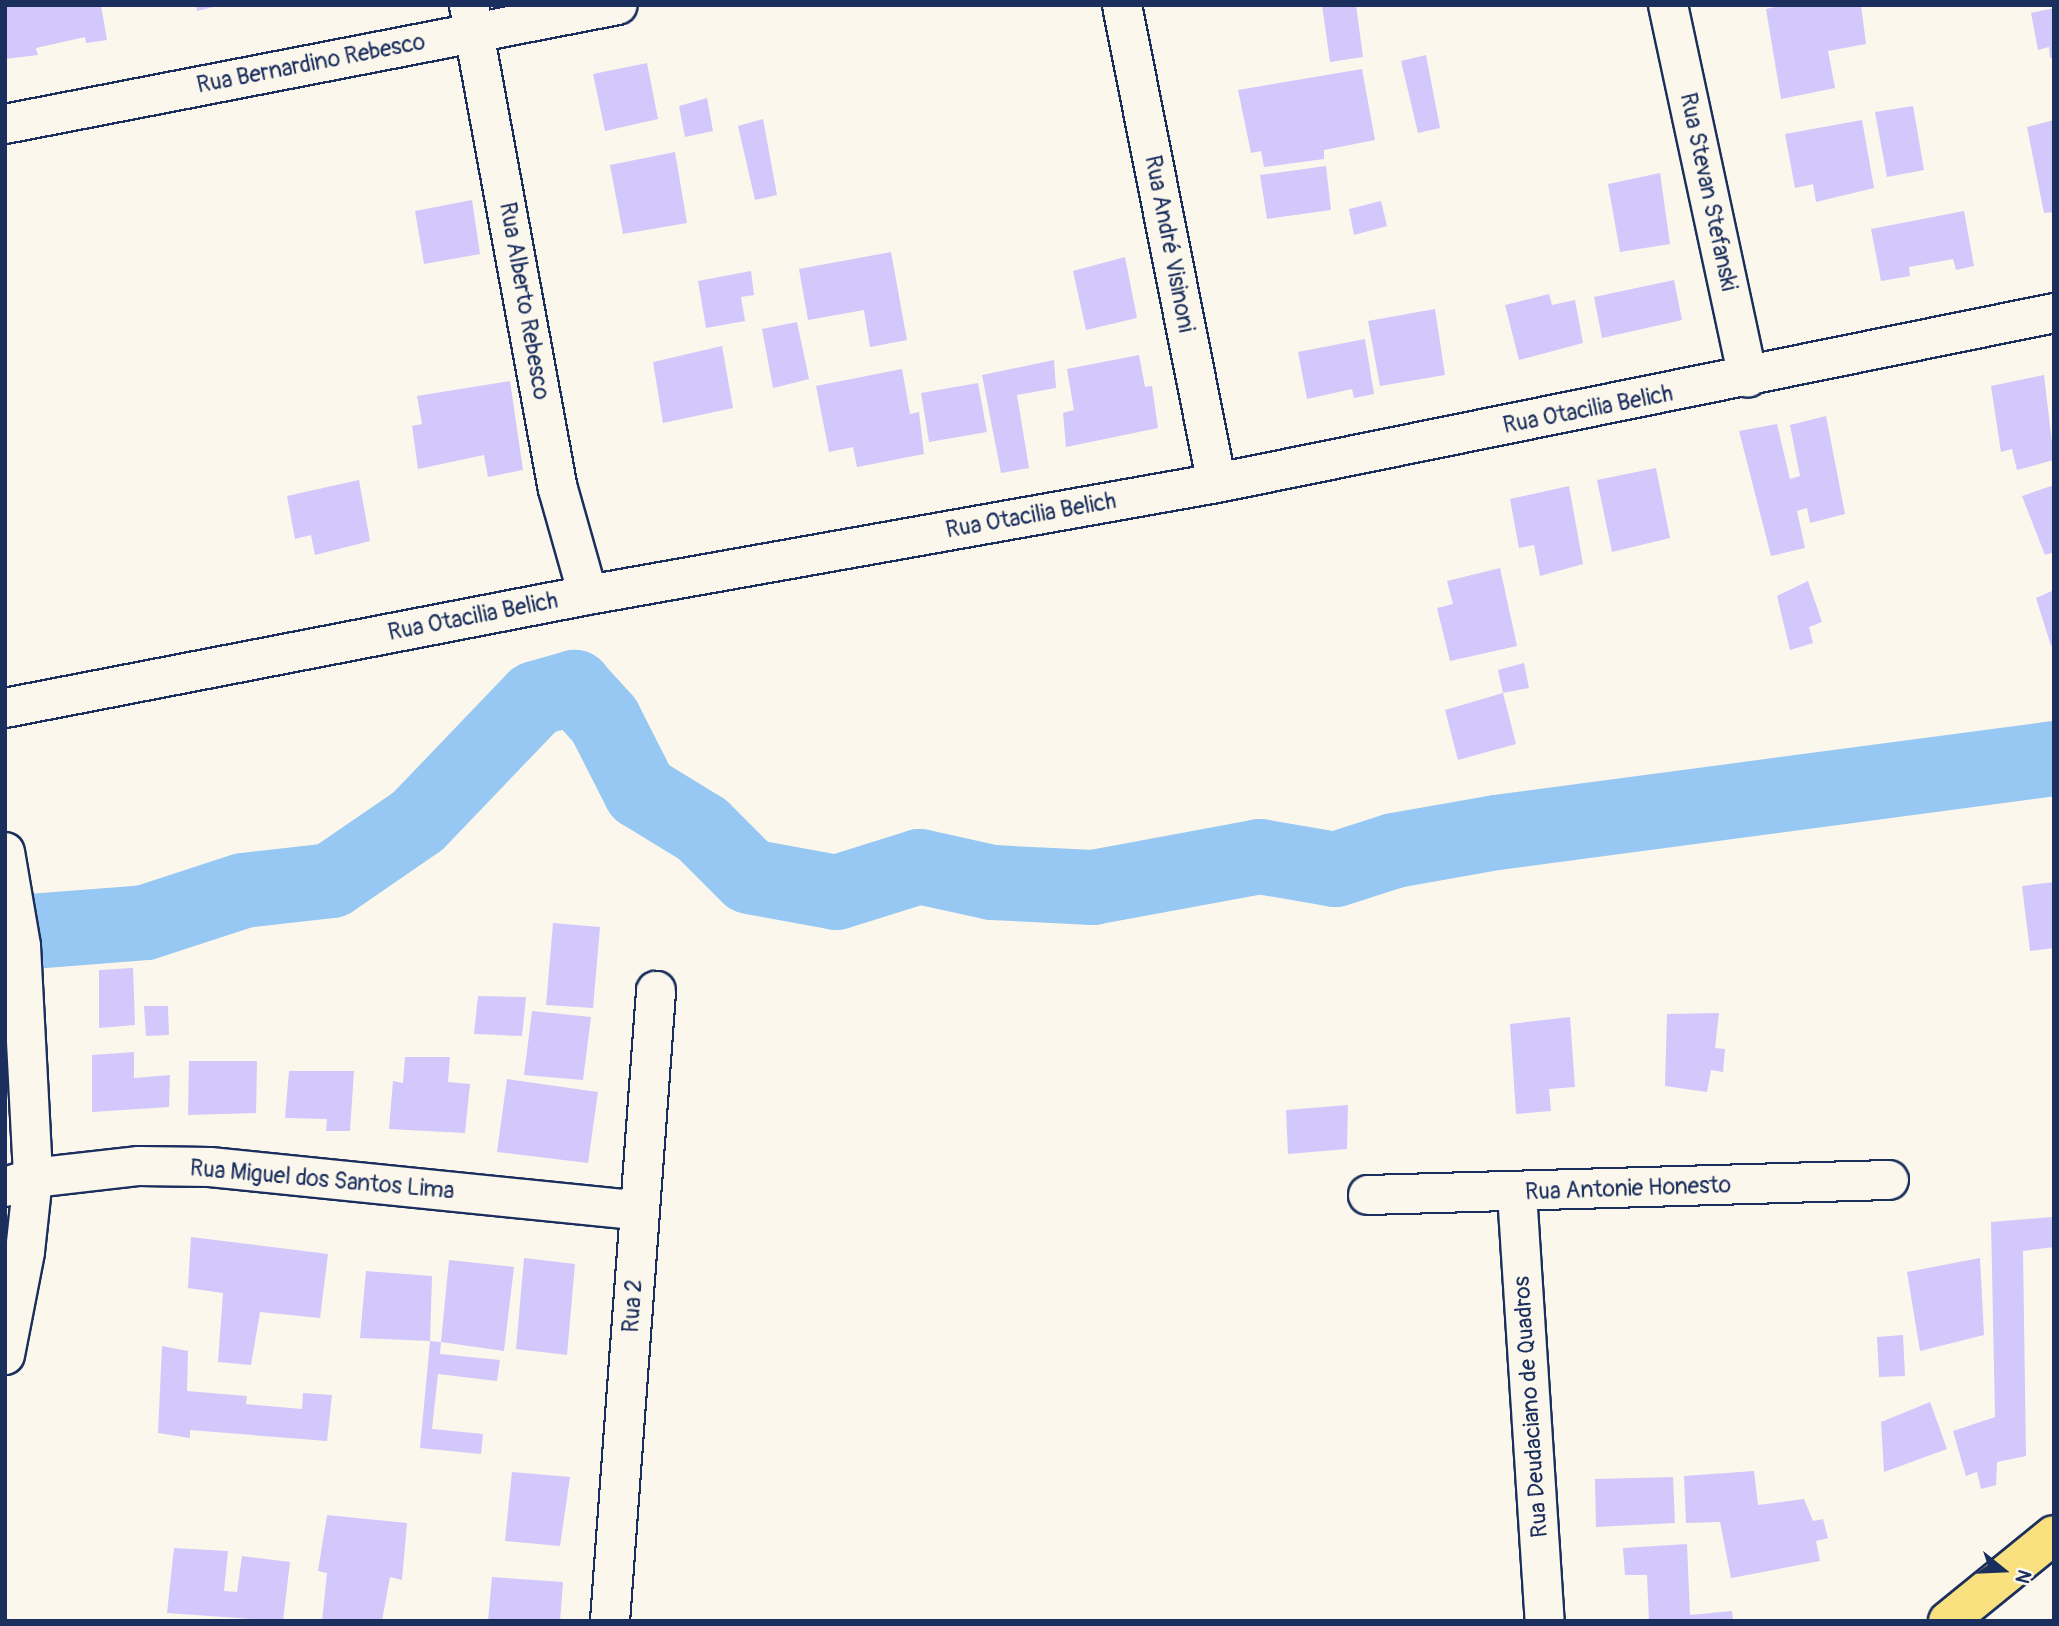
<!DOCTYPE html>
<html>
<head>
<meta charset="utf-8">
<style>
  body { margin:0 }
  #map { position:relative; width:2059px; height:1626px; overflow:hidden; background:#fbf7ec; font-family:Pangolin,sans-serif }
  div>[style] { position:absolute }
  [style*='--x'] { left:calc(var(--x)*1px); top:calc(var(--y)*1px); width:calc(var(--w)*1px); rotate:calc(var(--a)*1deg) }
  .river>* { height:75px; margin:-37.5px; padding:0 37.5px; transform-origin:37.5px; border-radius:37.5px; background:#97c8f3 }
  .building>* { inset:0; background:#d3c8fb }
  .roads { filter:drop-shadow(2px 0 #1b2f5e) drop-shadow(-2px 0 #1b2f5e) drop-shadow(0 2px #1b2f5e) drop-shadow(0 -2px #1b2f5e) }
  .minor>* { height:38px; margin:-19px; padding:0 19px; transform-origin:19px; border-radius:19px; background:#fbf7ec }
  .major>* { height:38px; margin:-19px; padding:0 19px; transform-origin:19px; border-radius:19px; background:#fae180 }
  span { translate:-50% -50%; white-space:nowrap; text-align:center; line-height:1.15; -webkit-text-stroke:6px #fbf7ec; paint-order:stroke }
  .street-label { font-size:23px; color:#1b2f5e }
  .frame { position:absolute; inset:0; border:7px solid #1b2f5e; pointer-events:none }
  .north { position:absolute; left:1968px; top:1535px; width:70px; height:70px; -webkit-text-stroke:5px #fbf7ec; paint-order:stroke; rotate:108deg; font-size:19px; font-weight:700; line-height:28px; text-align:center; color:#1b2f5e }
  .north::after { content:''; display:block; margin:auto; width:24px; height:32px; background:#1b2f5e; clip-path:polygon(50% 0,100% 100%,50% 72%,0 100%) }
</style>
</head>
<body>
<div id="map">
  <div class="river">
    <div style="--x:5;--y:933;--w:140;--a:-4.5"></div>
    <div style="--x:145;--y:922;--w:103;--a:-18.1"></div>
    <div style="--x:243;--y:890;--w:89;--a:-6.5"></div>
    <div style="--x:331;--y:880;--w:104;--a:-34.5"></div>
    <div style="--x:417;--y:821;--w:170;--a:-46.2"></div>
    <div style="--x:535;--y:698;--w:41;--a:-15.8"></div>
    <div style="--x:574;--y:687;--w:45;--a:47.7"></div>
    <div style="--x:604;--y:720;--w:80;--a:63.1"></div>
    <div style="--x:640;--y:791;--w:73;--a:31.5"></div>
    <div style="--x:702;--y:829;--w:66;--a:45"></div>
    <div style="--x:749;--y:876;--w:88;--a:10.4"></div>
    <div style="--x:836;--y:892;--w:87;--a:-17.4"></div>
    <div style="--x:919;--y:866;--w:75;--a:12.4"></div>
    <div style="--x:992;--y:882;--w:100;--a:2.9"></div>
    <div style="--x:1092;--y:887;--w:170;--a:-10.5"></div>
    <div style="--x:1259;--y:856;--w:77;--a:9.7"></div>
    <div style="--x:1335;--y:869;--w:62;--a:-17.9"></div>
    <div style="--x:1394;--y:850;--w:104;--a:-10"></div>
    <div style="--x:1496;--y:832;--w:563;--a:-7.55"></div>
  </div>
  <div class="building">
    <div style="clip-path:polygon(5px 5px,101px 5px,107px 40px,86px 43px,85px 37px,36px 48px,38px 55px,5px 59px)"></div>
    <div style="clip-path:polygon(196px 5px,217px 5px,217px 6px,197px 11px)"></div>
    <div style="clip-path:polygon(1322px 5px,1356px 5px,1363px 57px,1330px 62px)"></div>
    <div style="clip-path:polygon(1784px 5px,1861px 5px,1866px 44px,1828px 51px,1835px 88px,1781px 99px,1766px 9px)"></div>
    <div style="clip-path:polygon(2054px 8px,2054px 57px,2050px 58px,2049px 47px,2038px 50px,2031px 13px)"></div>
    <div style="clip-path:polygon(1426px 55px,1440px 128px,1418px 133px,1401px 61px)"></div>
    <div style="clip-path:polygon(647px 63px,658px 119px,605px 131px,593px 74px)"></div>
    <div style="clip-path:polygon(1362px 69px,1375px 140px,1324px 150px,1324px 159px,1264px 167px,1261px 151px,1251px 153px,1238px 90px)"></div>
    <div style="clip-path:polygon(707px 98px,713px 131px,685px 137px,679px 106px)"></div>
    <div style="clip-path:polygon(1913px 106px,1924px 170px,1887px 177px,1875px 112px)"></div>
    <div style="clip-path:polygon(763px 119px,777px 195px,755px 200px,738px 126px)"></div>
    <div style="clip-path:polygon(1862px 120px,1874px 188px,1816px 202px,1813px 184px,1795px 188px,1785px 134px)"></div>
    <div style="clip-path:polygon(2054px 120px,2054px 212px,2044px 213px,2027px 127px)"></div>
    <div style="clip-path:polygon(675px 152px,687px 223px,623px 234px,610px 165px)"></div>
    <div style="clip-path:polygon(1326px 166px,1331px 210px,1267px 219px,1260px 175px)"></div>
    <div style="clip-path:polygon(1660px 173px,1670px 244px,1620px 252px,1608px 184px)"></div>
    <div style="clip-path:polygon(472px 200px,480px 254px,424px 264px,415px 211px)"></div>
    <div style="clip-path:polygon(1381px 201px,1387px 226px,1354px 235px,1349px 209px)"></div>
    <div style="clip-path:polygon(1964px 211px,1974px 266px,1956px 270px,1953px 259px,1909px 267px,1910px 276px,1881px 281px,1871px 229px)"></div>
    <div style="clip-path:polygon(891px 252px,907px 340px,870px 347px,864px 310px,808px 320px,799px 269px)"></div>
    <div style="clip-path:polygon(1125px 257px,1137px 318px,1086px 330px,1073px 271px)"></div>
    <div style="clip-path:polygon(751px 271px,754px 295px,741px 297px,745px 321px,706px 328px,698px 281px)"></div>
    <div style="clip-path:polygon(1674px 280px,1682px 320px,1602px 338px,1594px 297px)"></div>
    <div style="clip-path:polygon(1549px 294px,1552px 305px,1575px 300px,1583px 343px,1519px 360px,1505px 305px)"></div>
    <div style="clip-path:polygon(1435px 309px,1445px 375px,1380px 386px,1368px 321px)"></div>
    <div style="clip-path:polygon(797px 322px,809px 379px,773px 388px,762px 329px)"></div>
    <div style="clip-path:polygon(1365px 339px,1374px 394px,1354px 398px,1352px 389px,1307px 399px,1298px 352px)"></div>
    <div style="clip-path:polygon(722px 346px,733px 408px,663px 423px,653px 362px)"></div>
    <div style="clip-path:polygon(1139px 355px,1145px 387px,1152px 386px,1158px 428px,1066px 447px,1063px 413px,1074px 410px,1067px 369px)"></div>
    <div style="clip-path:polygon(1054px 360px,1056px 388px,1017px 395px,1029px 468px,1001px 473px,982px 375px)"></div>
    <div style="clip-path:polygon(902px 369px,910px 414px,919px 412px,924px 454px,857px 467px,853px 447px,829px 452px,816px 386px)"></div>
    <div style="clip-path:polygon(2044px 375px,2054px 460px,2017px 470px,2012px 449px,2001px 452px,1991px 386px)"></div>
    <div style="clip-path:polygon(510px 381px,523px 470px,488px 477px,484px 455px,418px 469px,412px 426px,422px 424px,417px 396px)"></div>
    <div style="clip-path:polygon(978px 383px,987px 432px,929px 442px,921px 393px)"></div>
    <div style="clip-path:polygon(1826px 416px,1845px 514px,1810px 523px,1807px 508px,1797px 511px,1805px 548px,1771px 556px,1739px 431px,1777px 424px,1790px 479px,1800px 476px,1790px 425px)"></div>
    <div style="clip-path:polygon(1656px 468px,1670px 538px,1612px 552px,1597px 480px)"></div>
    <div style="clip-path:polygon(359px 480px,370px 541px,315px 555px,311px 535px,295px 539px,287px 496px)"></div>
    <div style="clip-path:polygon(2054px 485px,2054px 552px,2045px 555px,2022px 496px)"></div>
    <div style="clip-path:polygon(1569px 486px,1583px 564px,1540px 576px,1534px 545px,1519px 548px,1510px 499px)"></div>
    <div style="clip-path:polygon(1500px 568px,1517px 646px,1450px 661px,1437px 608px,1453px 604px,1447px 581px)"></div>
    <div style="clip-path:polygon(1808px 581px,1822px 622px,1809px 627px,1813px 643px,1790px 650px,1777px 596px)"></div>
    <div style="clip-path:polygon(2054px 590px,2054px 644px,2051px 646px,2036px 598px)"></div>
    <div style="clip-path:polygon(1524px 663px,1529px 688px,1503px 693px,1498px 670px)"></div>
    <div style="clip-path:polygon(1503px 693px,1516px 744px,1458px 760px,1445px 710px)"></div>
    <div style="clip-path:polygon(2054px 882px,2054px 948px,2030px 951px,2022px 886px)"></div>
    <div style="clip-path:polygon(553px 923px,600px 927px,593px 1008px,546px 1005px)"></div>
    <div style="clip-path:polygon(133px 968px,135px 1025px,99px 1028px,99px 970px)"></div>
    <div style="clip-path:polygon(478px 996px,526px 997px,522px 1036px,474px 1034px)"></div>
    <div style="clip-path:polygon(144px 1006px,168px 1006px,169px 1035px,146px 1036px)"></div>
    <div style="clip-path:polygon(532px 1011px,591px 1017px,583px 1080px,524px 1075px)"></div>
    <div style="clip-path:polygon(1719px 1013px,1715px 1048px,1725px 1049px,1723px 1072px,1711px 1070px,1707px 1092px,1665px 1086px,1667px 1014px)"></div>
    <div style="clip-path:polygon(1570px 1017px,1575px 1087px,1549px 1089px,1551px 1111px,1516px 1114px,1510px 1024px)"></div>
    <div style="clip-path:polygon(134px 1052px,134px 1078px,170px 1075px,169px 1107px,92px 1112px,92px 1055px)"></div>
    <div style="clip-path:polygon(405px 1057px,450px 1057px,448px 1082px,470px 1084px,465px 1133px,389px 1129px,393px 1081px,403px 1083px)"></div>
    <div style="clip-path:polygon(189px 1061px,257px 1061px,256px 1113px,188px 1115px)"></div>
    <div style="clip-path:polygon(289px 1071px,354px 1071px,350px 1131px,326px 1131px,327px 1119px,285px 1118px)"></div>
    <div style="clip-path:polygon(507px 1079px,598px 1092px,588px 1163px,497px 1152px)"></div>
    <div style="clip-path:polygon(1348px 1105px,1347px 1149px,1288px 1154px,1286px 1110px)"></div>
    <div style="clip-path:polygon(2052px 1217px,2054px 1247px,2023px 1251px,2026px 1456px,1997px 1462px,1996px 1485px,1981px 1489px,1977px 1472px,1966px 1476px,1953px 1431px,1995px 1417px,1991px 1222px)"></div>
    <div style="clip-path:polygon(191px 1237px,328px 1254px,320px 1318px,260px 1312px,251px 1365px,218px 1362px,223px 1293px,188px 1288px)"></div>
    <div style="clip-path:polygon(524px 1258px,575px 1264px,567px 1355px,516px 1349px)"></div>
    <div style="clip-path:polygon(1980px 1258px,1984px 1335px,1920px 1351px,1907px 1272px)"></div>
    <div style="clip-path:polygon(449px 1260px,514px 1267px,504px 1351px,441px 1342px)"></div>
    <div style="clip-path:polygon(366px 1271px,432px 1276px,430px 1341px,360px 1338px)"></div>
    <div style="clip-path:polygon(1903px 1335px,1905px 1376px,1879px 1377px,1877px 1337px)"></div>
    <div style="clip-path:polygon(430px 1341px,441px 1342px,440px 1354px,500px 1360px,497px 1381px,438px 1374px,432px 1429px,483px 1434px,481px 1454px,420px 1448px)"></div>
    <div style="clip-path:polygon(162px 1346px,188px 1351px,187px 1391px,247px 1396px,246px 1404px,302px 1409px,303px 1393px,332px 1395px,327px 1441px,190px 1430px,190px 1438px,158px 1433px)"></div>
    <div style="clip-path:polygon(1930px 1402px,1947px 1449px,1884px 1472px,1881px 1422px)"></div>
    <div style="clip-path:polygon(1754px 1471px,1758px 1505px,1804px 1499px,1813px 1521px,1823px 1519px,1828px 1538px,1816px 1541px,1820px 1561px,1731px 1578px,1720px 1522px,1686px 1523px,1684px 1476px)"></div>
    <div style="clip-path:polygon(512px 1472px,570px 1477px,560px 1546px,505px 1541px)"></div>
    <div style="clip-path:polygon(1673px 1477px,1675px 1523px,1596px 1527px,1595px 1479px)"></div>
    <div style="clip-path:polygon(327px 1515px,407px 1523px,402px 1580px,390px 1577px,382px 1621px,322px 1621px,327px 1573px,318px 1571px)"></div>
    <div style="clip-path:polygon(1687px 1544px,1690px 1615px,1732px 1611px,1733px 1621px,1649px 1621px,1647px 1575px,1625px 1575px,1623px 1548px)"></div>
    <div style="clip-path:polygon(174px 1548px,228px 1551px,224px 1591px,237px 1592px,242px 1556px,290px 1562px,283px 1621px,167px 1613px)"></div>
    <div style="clip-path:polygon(492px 1577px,563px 1582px,560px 1621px,488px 1621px)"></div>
  </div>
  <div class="roads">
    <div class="minor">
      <div style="--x:469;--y:5;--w:492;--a:79.6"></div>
      <div style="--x:558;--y:489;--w:110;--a:74.2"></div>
      <div style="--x:1122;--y:5;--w:487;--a:78.8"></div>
      <div style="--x:1668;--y:5;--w:381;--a:77.9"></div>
      <div style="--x:5;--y:124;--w:624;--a:-10.99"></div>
      <div style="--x:5;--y:708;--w:594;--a:-10.97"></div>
      <div style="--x:588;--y:595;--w:639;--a:-10.1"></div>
      <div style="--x:1217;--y:483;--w:854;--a:-11.48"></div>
      <div style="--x:5;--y:852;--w:95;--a:80.3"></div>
      <div style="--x:21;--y:946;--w:232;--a:87"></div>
      <div style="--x:33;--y:1178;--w:74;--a:96.2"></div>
      <div style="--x:25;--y:1252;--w:105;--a:101"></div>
      <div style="--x:5;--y:1187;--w:29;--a:-18"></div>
      <div style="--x:33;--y:1178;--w:107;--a:-6.5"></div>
      <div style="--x:139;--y:1166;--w:71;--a:0.8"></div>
      <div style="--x:210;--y:1167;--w:432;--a:5.8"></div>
      <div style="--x:1517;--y:1193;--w:429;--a:86.3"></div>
      <div style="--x:1368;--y:1195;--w:521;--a:-1.65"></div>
      <div style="--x:610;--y:1621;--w:632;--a:-85.82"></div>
    </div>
    <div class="major">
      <div style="--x:1948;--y:1621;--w:136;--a:-39.1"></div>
    </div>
  </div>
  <div class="street-label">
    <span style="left:311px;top:64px;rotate:-11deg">Rua Bernardino Rebesco</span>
    <span style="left:1708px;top:192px;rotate:78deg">Rua Stevan Stefanski</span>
    <span style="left:1169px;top:244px;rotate:79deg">Rua André Visinoni</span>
    <span style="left:524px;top:301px;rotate:80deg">Rua Alberto Rebesco</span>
    <span style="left:1588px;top:410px;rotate:-11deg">Rua Otacilia Belich</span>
    <span style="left:1031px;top:516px;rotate:-10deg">Rua Otacilia Belich</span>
    <span style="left:473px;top:617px;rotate:-11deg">Rua Otacilia Belich</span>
    <span style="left:322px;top:1180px;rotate:5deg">Rua Miguel dos Santos Lima</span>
    <span style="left:1628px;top:1189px;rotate:-2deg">Rua Antonie Honesto</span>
    <span style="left:633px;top:1306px;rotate:-86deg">Rua 2</span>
    <span style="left:1531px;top:1407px;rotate:-94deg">Rua Deudaciano de Quadros</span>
  </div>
  <div class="frame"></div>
  <div class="north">N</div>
</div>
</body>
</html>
